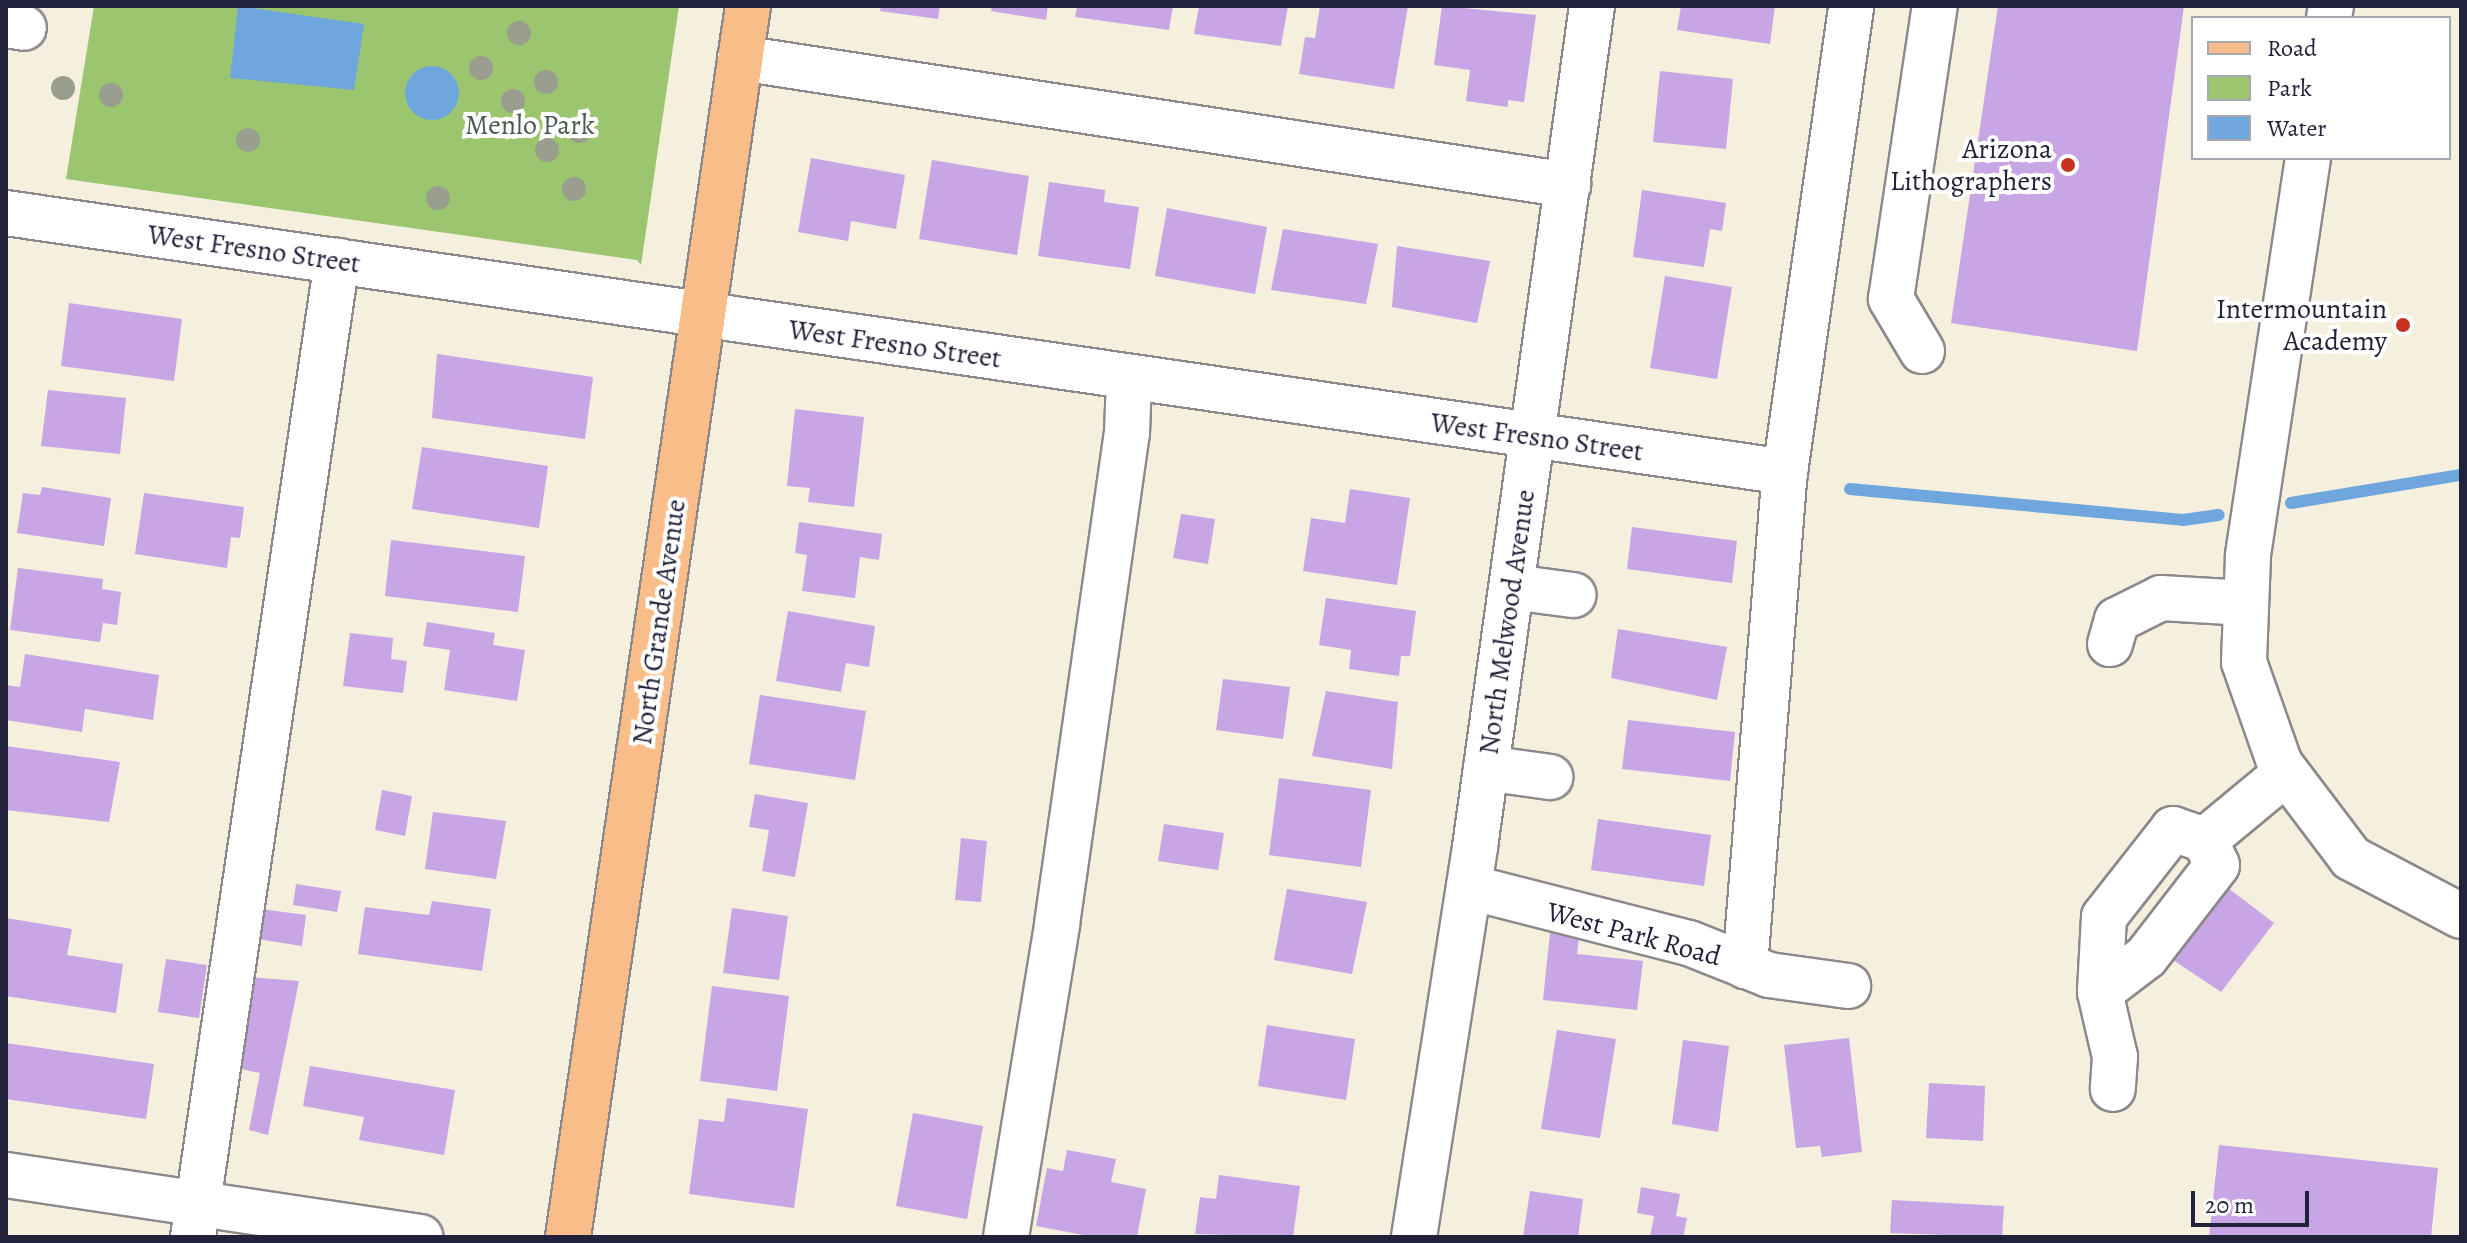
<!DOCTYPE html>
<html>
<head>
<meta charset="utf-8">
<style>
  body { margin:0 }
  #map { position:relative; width:2467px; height:1243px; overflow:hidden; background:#f5efdd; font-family:Alegreya,serif }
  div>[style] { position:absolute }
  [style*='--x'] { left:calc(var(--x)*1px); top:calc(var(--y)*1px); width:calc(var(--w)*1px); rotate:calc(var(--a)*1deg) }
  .green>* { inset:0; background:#9cc570 }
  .water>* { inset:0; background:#6fa6dd }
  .round { border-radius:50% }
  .stream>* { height:12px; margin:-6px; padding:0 6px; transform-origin:6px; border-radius:6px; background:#6fa6dd }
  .building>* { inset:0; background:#c8a5e5 }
  .roads { filter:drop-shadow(2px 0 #8c888c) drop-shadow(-2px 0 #8c888c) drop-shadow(0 2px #8c888c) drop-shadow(0 -2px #8c888c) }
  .minor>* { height:44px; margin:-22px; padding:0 22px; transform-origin:22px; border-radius:22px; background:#fff }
  .major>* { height:44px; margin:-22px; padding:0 22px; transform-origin:22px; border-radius:22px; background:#f9bd89 }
  .trees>* { width:24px; height:24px; margin:-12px; border-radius:50%; background:#999e8e }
  .dots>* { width:22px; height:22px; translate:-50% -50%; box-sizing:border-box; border:4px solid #fff; border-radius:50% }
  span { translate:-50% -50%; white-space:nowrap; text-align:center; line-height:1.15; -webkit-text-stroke:8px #fff; paint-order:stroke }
  .park-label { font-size:28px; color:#4d5b4e }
  .poi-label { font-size:28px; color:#22223b }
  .right { translate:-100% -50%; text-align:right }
  .street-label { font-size:28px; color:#22223b }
  .frame { position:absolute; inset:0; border:8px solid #22223b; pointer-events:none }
  .legend { position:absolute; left:2191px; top:16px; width:260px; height:144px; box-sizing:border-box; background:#fff; border:2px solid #a7a7b1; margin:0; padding:10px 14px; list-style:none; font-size:24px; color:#22223b }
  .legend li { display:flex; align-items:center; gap:16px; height:40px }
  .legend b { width:40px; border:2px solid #a7a7b1 }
  .scale { position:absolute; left:2191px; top:1191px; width:118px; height:36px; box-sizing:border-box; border:4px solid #22223b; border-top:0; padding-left:10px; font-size:24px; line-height:28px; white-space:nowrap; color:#22223b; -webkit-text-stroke:6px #fff; paint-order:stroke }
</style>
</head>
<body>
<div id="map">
  <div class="green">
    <div style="clip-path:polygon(94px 6px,679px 6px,641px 265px,637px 260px,66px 179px)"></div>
  </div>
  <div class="water">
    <div style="clip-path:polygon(238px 6px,364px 24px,354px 90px,230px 78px)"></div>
    <div class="round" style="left:405px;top:66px;width:54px;height:54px"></div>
  </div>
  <div class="stream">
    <div style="--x:1850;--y:489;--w:334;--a:5.3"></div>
    <div style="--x:2183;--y:520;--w:36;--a:-8"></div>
    <div style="--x:2291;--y:503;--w:172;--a:-9.4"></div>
  </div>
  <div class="building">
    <div style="clip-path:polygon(881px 6px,940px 6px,938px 19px,880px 11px)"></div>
    <div style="clip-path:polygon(992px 6px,1048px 6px,1046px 20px,991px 11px)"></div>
    <div style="clip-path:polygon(1077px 6px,1173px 6px,1169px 30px,1075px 17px)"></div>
    <div style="clip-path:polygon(1199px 6px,1288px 6px,1281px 46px,1194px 34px)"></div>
    <div style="clip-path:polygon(1320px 6px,1408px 6px,1394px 89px,1299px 74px,1305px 37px,1315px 38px)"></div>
    <div style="clip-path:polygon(1442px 6px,1536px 15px,1524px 102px,1508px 100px,1508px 107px,1466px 101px,1470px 70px,1434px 65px)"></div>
    <div style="clip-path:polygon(1681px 6px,1775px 6px,1770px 44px,1677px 30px)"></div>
    <div style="clip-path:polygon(1998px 6px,2184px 6px,2137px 351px,1951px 323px)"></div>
    <div style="clip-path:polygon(1660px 71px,1733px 79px,1726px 149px,1653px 142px)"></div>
    <div style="clip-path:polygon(811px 158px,905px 175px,896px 229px,851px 221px,848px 241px,798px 232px)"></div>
    <div style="clip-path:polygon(932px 160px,1029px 176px,1017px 255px,919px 239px)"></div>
    <div style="clip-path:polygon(1049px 182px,1105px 190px,1104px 202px,1139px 207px,1130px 269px,1038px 256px)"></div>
    <div style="clip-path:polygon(1642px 190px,1726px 203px,1722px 231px,1710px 229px,1704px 267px,1633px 257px)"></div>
    <div style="clip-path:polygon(1167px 208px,1267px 227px,1255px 294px,1155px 276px)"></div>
    <div style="clip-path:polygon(1283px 229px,1378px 244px,1366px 304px,1271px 290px)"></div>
    <div style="clip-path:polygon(1397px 246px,1490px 261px,1477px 323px,1392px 307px)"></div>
    <div style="clip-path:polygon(1665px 276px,1732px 287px,1717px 379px,1650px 368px)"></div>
    <div style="clip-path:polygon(69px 303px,182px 319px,174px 381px,61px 366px)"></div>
    <div style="clip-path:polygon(437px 354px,593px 377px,585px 439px,432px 418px)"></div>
    <div style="clip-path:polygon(48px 390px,126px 398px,120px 454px,41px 446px)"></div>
    <div style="clip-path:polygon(795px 409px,864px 417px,854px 507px,808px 502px,810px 488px,787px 486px)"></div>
    <div style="clip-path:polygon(422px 447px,548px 466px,539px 528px,412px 509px)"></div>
    <div style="clip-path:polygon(42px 487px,111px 498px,104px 546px,17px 533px,23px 493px,40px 495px)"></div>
    <div style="clip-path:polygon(1350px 489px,1410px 498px,1397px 585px,1303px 571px,1311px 518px,1345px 523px)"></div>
    <div style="clip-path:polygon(144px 493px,244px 507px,240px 538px,231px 537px,227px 568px,135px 554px)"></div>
    <div style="clip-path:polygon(1181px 514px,1215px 519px,1208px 564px,1173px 558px)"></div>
    <div style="clip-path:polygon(799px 522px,882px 534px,879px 560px,860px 557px,855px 598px,802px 591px,807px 555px,795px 553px)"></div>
    <div style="clip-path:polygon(1632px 527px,1737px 541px,1732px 583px,1627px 569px)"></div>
    <div style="clip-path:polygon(391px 540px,525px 556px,518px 612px,385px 596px)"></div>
    <div style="clip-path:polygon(18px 568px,103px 579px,102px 589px,121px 592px,117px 625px,103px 623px,100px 642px,10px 630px)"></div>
    <div style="clip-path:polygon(1326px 598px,1416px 611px,1410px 656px,1401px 656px,1399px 676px,1349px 669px,1351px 650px,1319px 645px)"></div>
    <div style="clip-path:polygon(788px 611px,875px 626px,869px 667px,846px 663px,841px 692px,776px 681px)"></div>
    <div style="clip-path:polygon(427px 622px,495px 633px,493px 645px,525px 650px,517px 701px,444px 690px,450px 650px,423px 646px)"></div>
    <div style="clip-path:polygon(1618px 629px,1727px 647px,1717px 700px,1611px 678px)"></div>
    <div style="clip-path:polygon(350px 633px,393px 638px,391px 659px,407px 661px,403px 693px,343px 686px)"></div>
    <div style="clip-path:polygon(25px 654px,159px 675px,153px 720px,85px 709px,82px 732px,6px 720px,6px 685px,20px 687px)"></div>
    <div style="clip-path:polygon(1223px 679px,1290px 687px,1283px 739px,1216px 730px)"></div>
    <div style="clip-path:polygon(1326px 691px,1398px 702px,1392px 769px,1312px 756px)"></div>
    <div style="clip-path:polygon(760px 695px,866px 711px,855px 780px,749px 764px)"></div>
    <div style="clip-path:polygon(1628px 720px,1735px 732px,1730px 781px,1622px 769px)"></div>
    <div style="clip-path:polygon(6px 746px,120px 762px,109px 822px,6px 810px)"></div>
    <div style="clip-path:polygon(1279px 778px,1371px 790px,1361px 867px,1269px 855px)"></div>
    <div style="clip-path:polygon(382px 790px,412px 796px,405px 836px,375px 830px)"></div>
    <div style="clip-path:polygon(755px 794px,808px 803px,795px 877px,762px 871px,769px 830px,749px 827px)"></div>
    <div style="clip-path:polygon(433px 812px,506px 821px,496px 879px,425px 869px)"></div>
    <div style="clip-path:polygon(1598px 819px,1711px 835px,1704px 886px,1591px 870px)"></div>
    <div style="clip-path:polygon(1164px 824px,1224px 833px,1218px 870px,1158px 861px)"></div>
    <div style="clip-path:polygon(961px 838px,987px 841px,981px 902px,955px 900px)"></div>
    <div style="clip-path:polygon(296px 884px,341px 891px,337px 912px,293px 905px)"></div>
    <div style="clip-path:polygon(2224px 885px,2274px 923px,2221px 992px,2170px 958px)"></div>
    <div style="clip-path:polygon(1287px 889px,1367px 902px,1352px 974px,1274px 960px)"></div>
    <div style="clip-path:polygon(432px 901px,491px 909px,482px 971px,358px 954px,365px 907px,429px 915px)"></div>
    <div style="clip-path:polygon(732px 908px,788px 916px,779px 980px,723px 973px)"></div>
    <div style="clip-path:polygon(261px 909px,306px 915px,302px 946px,257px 939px)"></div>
    <div style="clip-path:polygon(6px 918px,72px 929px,67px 955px,123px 964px,116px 1013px,6px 996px)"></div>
    <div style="clip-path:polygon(1550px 933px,1579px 937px,1577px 954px,1643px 961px,1637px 1010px,1543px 1000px)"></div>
    <div style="clip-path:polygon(166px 959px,207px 965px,199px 1018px,158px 1012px)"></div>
    <div style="clip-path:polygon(249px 977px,299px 981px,268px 1135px,249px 1130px,260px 1073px,237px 1068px)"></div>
    <div style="clip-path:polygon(712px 986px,789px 996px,777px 1091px,700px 1081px)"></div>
    <div style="clip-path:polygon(1267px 1025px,1355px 1039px,1346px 1100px,1258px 1086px)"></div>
    <div style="clip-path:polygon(1557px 1030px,1616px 1039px,1600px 1138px,1541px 1129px)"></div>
    <div style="clip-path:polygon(1849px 1038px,1862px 1152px,1822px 1157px,1820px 1146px,1796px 1148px,1784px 1045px)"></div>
    <div style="clip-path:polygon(1683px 1040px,1729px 1046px,1718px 1132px,1672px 1124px)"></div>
    <div style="clip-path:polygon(6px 1043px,154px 1064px,146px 1119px,6px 1099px)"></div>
    <div style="clip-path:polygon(310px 1066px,455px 1090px,444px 1155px,359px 1140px,364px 1117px,303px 1106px)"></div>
    <div style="clip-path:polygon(1929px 1083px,1985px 1086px,1983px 1141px,1926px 1138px)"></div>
    <div style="clip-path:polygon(727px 1098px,808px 1109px,794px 1208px,689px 1194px,699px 1119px,724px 1122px)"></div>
    <div style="clip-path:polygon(913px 1113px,983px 1126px,967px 1219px,896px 1206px)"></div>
    <div style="clip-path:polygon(2219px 1145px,2438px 1168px,2431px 1237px,2209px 1237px)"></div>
    <div style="clip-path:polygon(1067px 1150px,1116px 1159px,1111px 1182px,1146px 1189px,1137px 1237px,1094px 1237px,1036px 1226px,1047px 1168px,1063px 1171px)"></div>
    <div style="clip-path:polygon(1219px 1175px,1300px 1186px,1293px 1237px,1195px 1234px,1200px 1197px,1216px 1199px)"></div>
    <div style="clip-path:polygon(1641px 1187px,1680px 1194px,1676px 1216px,1687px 1218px,1683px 1237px,1650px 1237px,1654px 1216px,1637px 1213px)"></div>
    <div style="clip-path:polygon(1530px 1191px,1583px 1199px,1578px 1237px,1523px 1237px)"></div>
    <div style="clip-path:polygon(1892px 1200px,2004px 1206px,2002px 1237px,1890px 1233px)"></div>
  </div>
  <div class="roads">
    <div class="minor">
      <div style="--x:2329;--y:18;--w:12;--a:-81"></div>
      <div style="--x:6;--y:25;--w:18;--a:9"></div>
      <div style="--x:740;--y:58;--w:838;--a:8.72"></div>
      <div style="--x:2308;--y:158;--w:403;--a:98.6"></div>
      <div style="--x:2248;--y:557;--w:105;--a:92.2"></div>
      <div style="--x:2244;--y:662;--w:108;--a:70.6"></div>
      <div style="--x:2280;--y:764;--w:118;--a:52.9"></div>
      <div style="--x:2351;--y:858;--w:124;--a:27.8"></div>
      <div style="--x:6;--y:213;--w:1798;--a:8.28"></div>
      <div style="--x:1922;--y:351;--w:61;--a:-120.8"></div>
      <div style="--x:1891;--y:299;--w:296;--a:-81.5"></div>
      <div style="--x:1512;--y:587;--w:62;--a:7.5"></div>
      <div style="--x:2110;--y:644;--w:25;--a:-74"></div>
      <div style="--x:2117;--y:620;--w:49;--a:-26.6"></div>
      <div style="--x:2161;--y:598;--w:85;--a:3.4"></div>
      <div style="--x:1486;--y:768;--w:65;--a:8"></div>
      <div style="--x:2205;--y:840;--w:105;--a:-39.6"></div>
      <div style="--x:1469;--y:887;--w:227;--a:14.3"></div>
      <div style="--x:1689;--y:943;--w:86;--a:21.8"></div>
      <div style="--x:1769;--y:975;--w:80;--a:7.9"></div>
      <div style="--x:1745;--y:966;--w:496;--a:-85.4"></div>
      <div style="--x:1785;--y:472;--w:471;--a:-81.9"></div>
      <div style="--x:2100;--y:992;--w:58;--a:-37.3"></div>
      <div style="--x:2146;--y:957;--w:116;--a:-52.3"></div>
      <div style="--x:2217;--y:865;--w:28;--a:-116"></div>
      <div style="--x:2205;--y:840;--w:34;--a:-161"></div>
      <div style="--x:2173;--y:829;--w:112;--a:128.1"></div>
      <div style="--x:2104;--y:917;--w:75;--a:93.1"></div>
      <div style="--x:2100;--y:992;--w:67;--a:77"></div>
      <div style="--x:2115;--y:1057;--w:32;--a:94"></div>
      <div style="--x:6;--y:1175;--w:419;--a:8.5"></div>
      <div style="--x:193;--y:1237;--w:987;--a:-81.61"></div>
      <div style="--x:1006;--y:1237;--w:317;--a:-80.7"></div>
      <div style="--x:1057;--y:924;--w:496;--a:-81.9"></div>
      <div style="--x:1127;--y:433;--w:55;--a:-87.9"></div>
      <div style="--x:1414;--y:1237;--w:395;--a:-81.1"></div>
      <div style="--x:1475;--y:847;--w:849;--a:-82.08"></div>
    </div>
    <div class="major">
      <div style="--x:568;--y:1237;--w:1244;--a:-81.68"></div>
    </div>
  </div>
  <div class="trees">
    <div style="left:519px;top:33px"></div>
    <div style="left:481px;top:68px"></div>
    <div style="left:546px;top:82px"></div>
    <div style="left:63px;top:88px"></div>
    <div style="left:111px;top:95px"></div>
    <div style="left:513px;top:101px"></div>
    <div style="left:579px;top:131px"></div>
    <div style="left:248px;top:140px"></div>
    <div style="left:547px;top:150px"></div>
    <div style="left:574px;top:189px"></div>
    <div style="left:438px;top:198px"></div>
  </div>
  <div class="dots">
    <div style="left:2068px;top:165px;background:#c8321e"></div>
    <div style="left:2403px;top:325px;background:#c8321e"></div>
  </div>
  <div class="park-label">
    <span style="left:530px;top:125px">Menlo Park</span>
  </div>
  <div class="poi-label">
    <span class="right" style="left:2052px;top:165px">Arizona<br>Lithographers</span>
    <span class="right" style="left:2387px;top:325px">Intermountain<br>Academy</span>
  </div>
  <div class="street-label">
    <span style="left:254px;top:249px;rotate:8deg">West Fresno Street</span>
    <span style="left:895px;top:344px;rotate:8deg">West Fresno Street</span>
    <span style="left:1537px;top:437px;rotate:8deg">West Fresno Street</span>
    <span style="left:659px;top:622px;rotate:-82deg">North Grande Avenue</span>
    <span style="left:1507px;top:622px;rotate:-82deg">North Melwood Avenue</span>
    <span style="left:1634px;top:934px;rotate:15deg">West Park Road</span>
  </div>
  <div class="frame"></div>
  <ul class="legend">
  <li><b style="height:10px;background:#f9bd89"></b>Road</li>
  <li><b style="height:22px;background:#9cc570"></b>Park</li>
  <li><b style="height:22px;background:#6fa6dd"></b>Water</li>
  </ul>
  <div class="scale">20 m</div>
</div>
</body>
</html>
